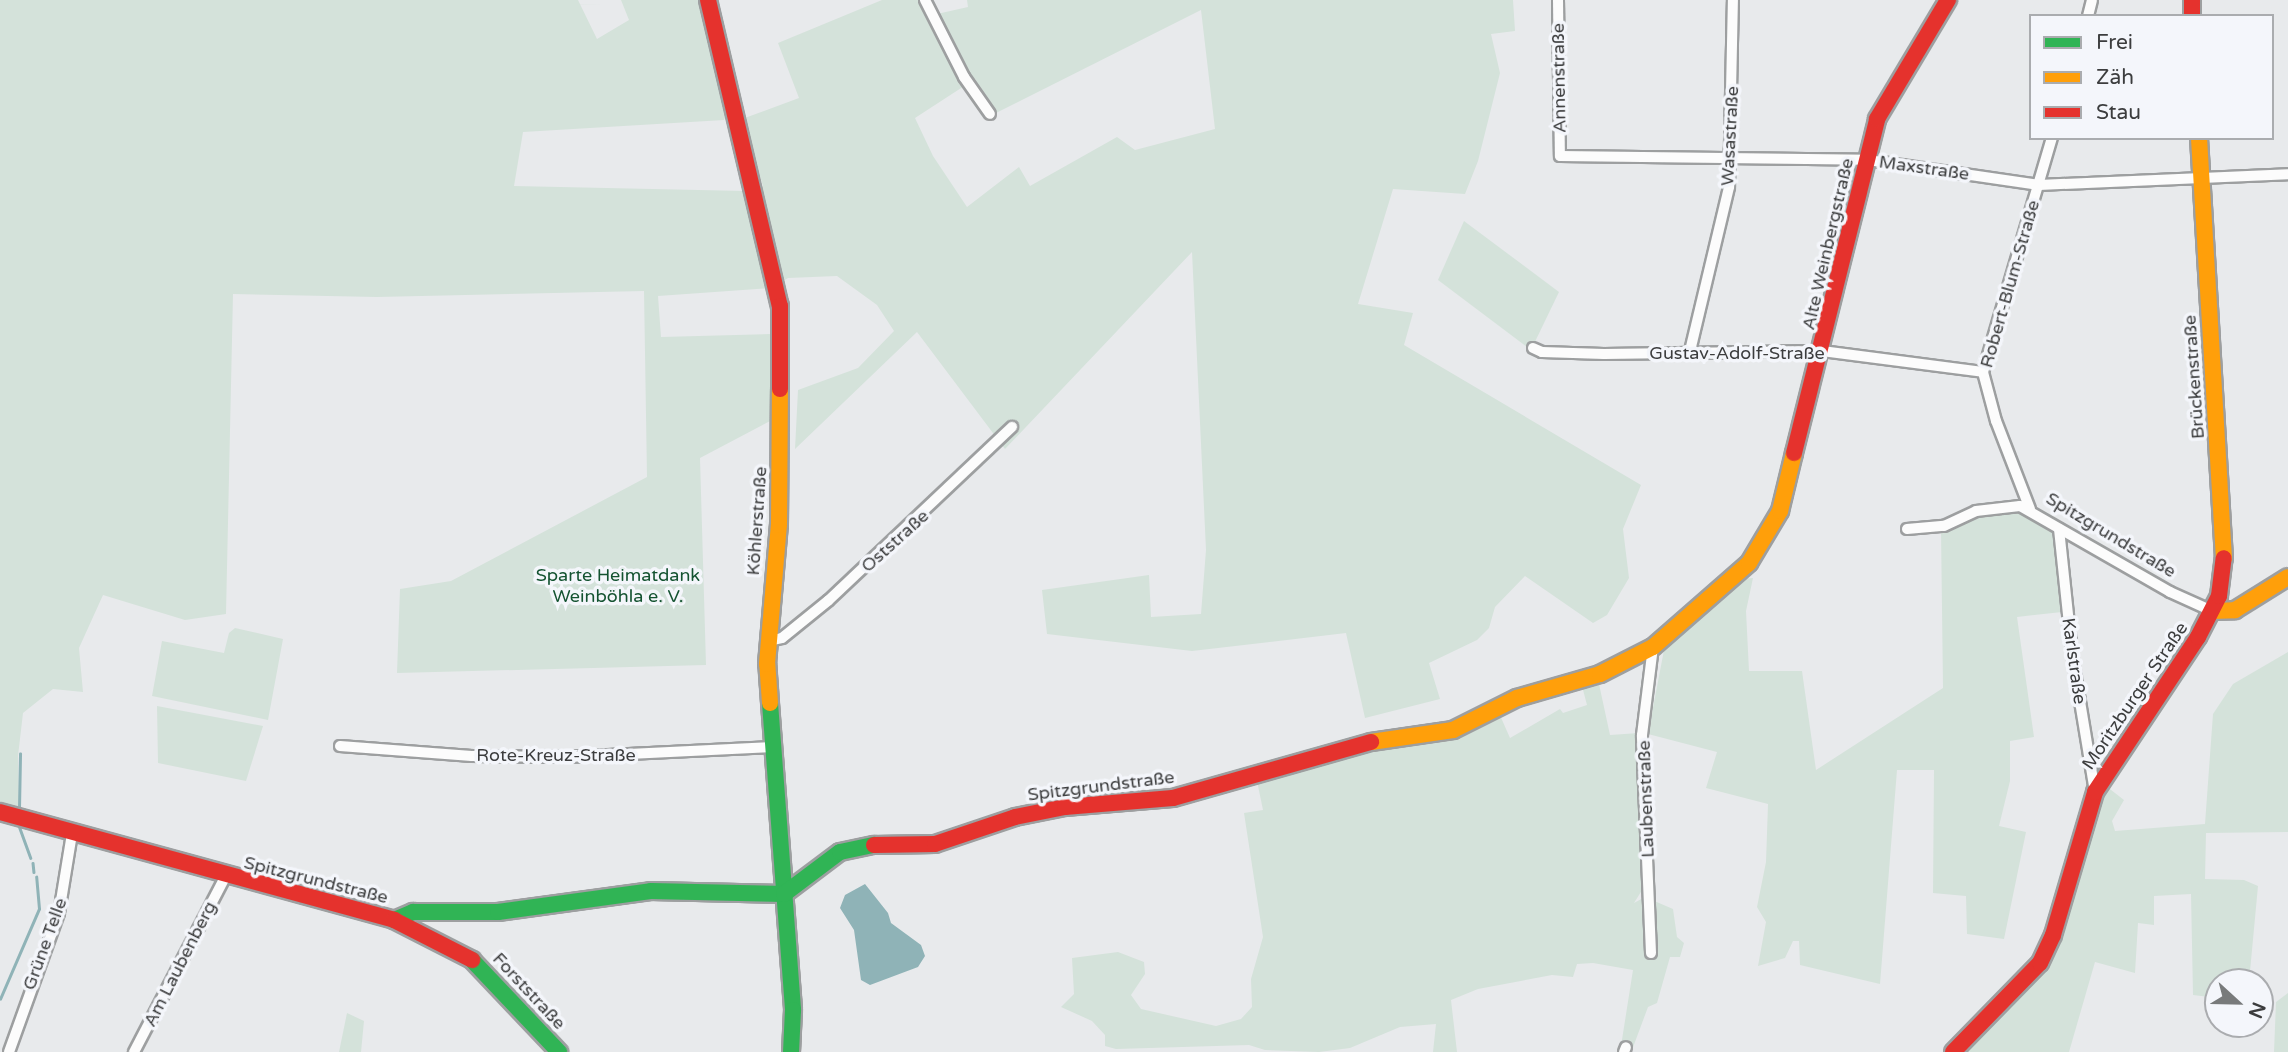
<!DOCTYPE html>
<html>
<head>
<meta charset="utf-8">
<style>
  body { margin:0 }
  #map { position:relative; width:2288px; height:1052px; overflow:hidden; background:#e8eaec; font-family:"Varela Round",sans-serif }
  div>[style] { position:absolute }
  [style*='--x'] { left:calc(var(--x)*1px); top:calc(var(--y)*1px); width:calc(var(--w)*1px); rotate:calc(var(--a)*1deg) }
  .green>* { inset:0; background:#d4e2da }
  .water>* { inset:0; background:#8fb3b7 }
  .stream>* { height:2.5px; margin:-1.25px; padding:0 1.25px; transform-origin:1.25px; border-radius:1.25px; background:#8fb3b7 }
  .roads { filter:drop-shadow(2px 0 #9d9fa0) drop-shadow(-2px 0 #9d9fa0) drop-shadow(0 2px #9d9fa0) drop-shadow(0 -2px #9d9fa0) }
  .street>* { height:10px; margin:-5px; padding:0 5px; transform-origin:5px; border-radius:5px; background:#fcfcfc }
  .fast>* { height:16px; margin:-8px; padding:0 8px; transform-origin:8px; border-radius:8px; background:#30b455 }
  .slow>* { height:16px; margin:-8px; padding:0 8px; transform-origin:8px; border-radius:8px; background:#ff9f0a }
  .jam>* { height:16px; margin:-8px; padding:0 8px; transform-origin:8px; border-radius:8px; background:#e5322d }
  span { translate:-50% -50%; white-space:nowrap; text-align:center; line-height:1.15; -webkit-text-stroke:7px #f4f6fb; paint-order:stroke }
  .street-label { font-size:18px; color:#3c3d3e }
  .park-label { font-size:18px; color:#145331 }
  .legend { position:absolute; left:2029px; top:14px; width:245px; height:126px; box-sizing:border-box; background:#f4f6fb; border:2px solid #aaacaf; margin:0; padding:9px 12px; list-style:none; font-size:21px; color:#3c3d3e }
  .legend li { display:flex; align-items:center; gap:14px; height:35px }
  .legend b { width:35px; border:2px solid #aaacaf }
  .north { position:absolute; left:2204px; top:968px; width:70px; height:70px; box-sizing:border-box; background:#f4f6fb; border:2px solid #aaacaf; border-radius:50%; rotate:112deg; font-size:19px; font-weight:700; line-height:28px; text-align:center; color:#3c3d3e }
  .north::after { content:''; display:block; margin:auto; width:24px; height:32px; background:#787a7b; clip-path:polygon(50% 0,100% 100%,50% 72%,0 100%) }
</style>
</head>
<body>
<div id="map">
  <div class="green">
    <div style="clip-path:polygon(evenodd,0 0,578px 0,597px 39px,629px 20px,621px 0,698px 0,727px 113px,724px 120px,523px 132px,514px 186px,745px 191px,763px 186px,742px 119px,799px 98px,778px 43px,882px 0,920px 0,928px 16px,968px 7px,967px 0,1513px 0,1515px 31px,1491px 34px,1500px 73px,1478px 161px,1465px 194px,1393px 189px,1358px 304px,1413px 313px,1404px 345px,1641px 485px,1623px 529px,1629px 578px,1607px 615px,1593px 623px,1525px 576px,1495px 607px,1489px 628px,1477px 640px,1429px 663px,1440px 699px,1365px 718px,1346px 633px,1192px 651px,1047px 634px,1042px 590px,1149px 575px,1151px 617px,1201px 614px,1206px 550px,1192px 252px,1005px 449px,917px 332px,795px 449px,798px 390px,858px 368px,894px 331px,877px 305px,837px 276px,788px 278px,772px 288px,658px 296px,661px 337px,771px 334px,774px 419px,700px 458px,706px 665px,397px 673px,400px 589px,451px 581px,647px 477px,644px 291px,377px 297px,233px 294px,226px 614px,185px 620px,103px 595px,79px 648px,83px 692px,53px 689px,23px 713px,18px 756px,19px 811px,0 804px,0 0,1201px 10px,1215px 129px,1135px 150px,1117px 137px,1030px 186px,1019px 167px,967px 207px,933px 156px,915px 118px,975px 79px,994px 114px,1201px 10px)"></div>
    <div style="clip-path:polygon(1464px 221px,1559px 292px,1531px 350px,1438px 280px)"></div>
    <div style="clip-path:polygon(2016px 509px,2053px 529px,2062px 612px,2017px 617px,2034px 737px,2010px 741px,2010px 781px,1999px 826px,2026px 832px,2004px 939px,1967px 934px,1966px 896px,1933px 893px,1934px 770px,1897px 770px,1880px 984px,1800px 965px,1799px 941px,1793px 941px,1785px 958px,1758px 966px,1766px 922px,1757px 907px,1766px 862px,1768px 804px,1706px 788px,1717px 752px,1648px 734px,1664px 650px,1741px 579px,1753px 578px,1746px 611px,1749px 671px,1802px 671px,1816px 770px,1943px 688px,1941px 530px,1974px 515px)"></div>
    <div style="clip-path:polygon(235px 628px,283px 639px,268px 720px,152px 696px,162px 641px,224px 653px,229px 633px)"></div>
    <div style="clip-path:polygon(2288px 652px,2288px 832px,2206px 833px,2205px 879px,2244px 880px,2258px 886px,2249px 982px,2218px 982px,2218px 998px,2193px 995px,2191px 894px,2154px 896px,2154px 925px,2138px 923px,2135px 973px,2095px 962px,2069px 1052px,1961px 1052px,2022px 992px,2106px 786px,2124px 800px,2112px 821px,2115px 831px,2205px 824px,2213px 714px,2233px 684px)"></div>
    <div style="clip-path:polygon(1599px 684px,1610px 735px,1639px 733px,1644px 887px,1634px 903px,1645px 897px,1673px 909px,1677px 937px,1684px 943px,1680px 957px,1670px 957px,1657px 1003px,1648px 1007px,1632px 1050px,1621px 1046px,1633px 970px,1593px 963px,1577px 964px,1573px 977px,1552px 975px,1478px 989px,1451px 1000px,1457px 1052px,1433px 1052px,1436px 1024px,1400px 1027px,1350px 1048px,1319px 1052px,1265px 1050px,1249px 1045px,1116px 1049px,1105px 1046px,1105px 1035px,1092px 1021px,1061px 1007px,1074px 994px,1072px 958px,1118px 952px,1144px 962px,1145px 974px,1131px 995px,1141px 1009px,1216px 1026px,1241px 1019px,1252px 1007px,1251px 979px,1263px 937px,1244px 813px,1263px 810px,1257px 781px,1420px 739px,1499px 713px,1510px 738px,1560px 709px,1563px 713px,1587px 705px,1582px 686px)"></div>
    <div style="clip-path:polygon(157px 706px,263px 726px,246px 781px,158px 763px)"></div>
    <div style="clip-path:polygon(2288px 993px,2288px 1052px,2274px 1052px,2276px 1002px)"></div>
    <div style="clip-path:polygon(347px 1013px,364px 1021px,361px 1052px,339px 1052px)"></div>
  </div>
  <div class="water">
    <div style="clip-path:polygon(865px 884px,888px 913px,891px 923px,921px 945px,925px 956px,918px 967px,870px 985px,861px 980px,854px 930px,840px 908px,845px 895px)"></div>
  </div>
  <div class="stream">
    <div style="--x:762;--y:194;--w:98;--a:77.1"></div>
    <div style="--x:787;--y:503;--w:175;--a:-89.7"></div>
    <div style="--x:19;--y:808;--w:54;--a:-88.9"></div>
    <div style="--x:18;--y:823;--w:37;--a:70"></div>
    <div style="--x:33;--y:863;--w:9;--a:84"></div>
    <div style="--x:0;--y:999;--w:98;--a:-66.6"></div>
    <div style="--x:39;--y:909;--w:32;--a:-95"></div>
  </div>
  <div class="roads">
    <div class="street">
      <div style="--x:925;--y:0;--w:86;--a:63.1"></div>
      <div style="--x:964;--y:77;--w:45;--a:54.9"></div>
      <div style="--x:1558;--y:0;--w:156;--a:89.3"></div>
      <div style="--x:1560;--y:156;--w:308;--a:0.7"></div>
      <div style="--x:1868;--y:160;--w:173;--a:8.3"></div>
      <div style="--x:2039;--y:185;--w:249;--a:-2.5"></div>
      <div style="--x:2088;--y:16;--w:16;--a:-76"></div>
      <div style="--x:1533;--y:348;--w:10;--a:24"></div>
      <div style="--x:1542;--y:352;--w:62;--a:1.8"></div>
      <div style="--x:1604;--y:354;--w:218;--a:-0.8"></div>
      <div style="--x:1822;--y:351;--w:162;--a:7.4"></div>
      <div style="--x:1690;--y:351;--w:169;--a:-76.6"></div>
      <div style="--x:1729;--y:187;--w:187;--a:-88.8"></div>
      <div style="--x:2030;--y:509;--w:94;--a:-111.1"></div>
      <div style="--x:1996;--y:421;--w:51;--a:-104.9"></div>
      <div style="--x:1983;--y:372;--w:244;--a:-73.6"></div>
      <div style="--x:1907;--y:529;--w:37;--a:-5"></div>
      <div style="--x:1944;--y:526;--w:35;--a:-25"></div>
      <div style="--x:1976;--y:511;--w:44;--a:-6.5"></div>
      <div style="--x:2020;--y:506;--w:173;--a:29.8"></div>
      <div style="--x:2170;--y:592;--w:46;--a:24.3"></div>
      <div style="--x:2059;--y:529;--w:125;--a:84"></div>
      <div style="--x:2072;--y:653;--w:141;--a:80.6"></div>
      <div style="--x:768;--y:641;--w:14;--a:-12"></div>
      <div style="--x:782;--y:638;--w:60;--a:-39"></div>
      <div style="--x:829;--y:600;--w:252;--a:-43.4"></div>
      <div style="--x:340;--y:746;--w:132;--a:4.3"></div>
      <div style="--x:472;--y:756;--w:95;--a:0.6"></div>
      <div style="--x:567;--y:757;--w:206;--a:-2.8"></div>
      <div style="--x:1651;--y:953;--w:218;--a:-92.4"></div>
      <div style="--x:1642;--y:735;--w:89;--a:-82.9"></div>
      <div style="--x:9;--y:1052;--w:148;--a:-70.2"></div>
      <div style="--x:59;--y:913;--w:80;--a:-80.7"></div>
      <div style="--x:134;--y:1052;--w:197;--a:-62.5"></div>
      <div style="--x:1624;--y:1052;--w:5;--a:-68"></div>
    </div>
    <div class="fast">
      <div style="--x:770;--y:703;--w:308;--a:85.7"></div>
      <div style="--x:793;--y:1010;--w:42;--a:92.7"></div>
      <div style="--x:394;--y:920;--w:21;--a:-23"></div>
      <div style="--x:413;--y:912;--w:85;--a:0"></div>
      <div style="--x:498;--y:912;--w:154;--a:-7.8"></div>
      <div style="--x:651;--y:891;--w:133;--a:1.3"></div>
      <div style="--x:784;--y:894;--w:70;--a:-36.9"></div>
      <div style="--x:840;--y:852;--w:35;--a:-12"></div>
      <div style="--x:472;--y:960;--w:127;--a:46.6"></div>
    </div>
    <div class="slow">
      <div style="--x:2199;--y:138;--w:421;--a:86.6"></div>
      <div style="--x:2212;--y:611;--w:23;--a:-2"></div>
      <div style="--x:2235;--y:610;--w:62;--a:-31.9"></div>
      <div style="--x:770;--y:703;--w:39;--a:-94"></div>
      <div style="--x:767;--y:664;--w:140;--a:-85.1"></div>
      <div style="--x:779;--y:525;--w:136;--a:-89.6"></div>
      <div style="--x:1371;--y:742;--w:83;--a:-8.3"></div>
      <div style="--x:1453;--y:730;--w:72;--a:-26.6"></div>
      <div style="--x:1517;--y:698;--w:86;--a:-16.1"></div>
      <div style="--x:1600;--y:674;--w:59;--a:-27"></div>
      <div style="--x:1653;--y:647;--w:128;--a:-41.2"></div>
      <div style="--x:1749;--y:563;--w:61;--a:-59.2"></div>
      <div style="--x:1780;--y:511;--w:60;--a:-76.4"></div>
    </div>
    <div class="jam">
      <div style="--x:708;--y:0;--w:314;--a:76.8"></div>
      <div style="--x:780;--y:306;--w:83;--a:90"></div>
      <div style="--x:2192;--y:0;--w:16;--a:90"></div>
      <div style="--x:1794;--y:453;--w:344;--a:-76"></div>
      <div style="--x:1877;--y:119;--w:139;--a:-59.2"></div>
      <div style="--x:0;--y:812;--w:409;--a:15.3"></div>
      <div style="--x:394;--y:920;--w:88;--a:27.1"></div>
      <div style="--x:874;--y:845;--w:61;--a:-0.9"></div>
      <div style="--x:935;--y:844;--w:84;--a:-18.6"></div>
      <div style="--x:1015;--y:817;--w:51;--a:-11.3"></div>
      <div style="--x:1065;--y:807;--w:108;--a:-4.8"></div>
      <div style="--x:1173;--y:798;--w:206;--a:-15.8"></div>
      <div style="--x:1953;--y:1052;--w:124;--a:-45.7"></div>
      <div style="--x:2040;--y:963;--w:31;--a:-65"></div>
      <div style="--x:2053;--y:935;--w:149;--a:-73.6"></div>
      <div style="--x:2095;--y:792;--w:186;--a:-56.4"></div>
      <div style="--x:2198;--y:637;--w:46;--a:-62.9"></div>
      <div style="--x:2219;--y:596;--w:38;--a:-83"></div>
    </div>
  </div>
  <div class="street-label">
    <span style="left:1559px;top:78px;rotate:-91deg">Annenstraße</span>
    <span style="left:1730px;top:136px;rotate:-87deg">Wasastraße</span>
    <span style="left:1924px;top:168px;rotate:8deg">Maxstraße</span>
    <span style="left:1828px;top:244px;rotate:-77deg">Alte Weinbergstraße</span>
    <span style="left:2010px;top:284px;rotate:-74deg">Robert-Blum-Straße</span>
    <span style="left:1737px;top:353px">Gustav-Adolf-Straße</span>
    <span style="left:2194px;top:377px;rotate:-94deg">Brückenstraße</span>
    <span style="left:757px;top:521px;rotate:-86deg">Köhlerstraße</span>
    <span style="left:2111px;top:535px;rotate:31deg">Spitzgrundstraße</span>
    <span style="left:895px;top:541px;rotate:-42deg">Oststraße</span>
    <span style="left:2074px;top:661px;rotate:82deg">Karlstraße</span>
    <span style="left:2135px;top:696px;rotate:-56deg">Moritzburger Straße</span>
    <span style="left:556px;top:755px">Rote-Kreuz-Straße</span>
    <span style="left:1101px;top:786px;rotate:-7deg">Spitzgrundstraße</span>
    <span style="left:1646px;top:799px;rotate:-92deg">Laubenstraße</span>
    <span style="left:316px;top:880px;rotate:14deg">Spitzgrundstraße</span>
    <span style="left:45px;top:944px;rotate:-70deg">Grüne Telle</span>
    <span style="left:180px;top:964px;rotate:-63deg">Am Laubenberg</span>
    <span style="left:529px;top:991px;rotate:47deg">Forststraße</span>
  </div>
  <div class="park-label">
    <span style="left:618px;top:586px">Sparte Heimatdank<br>Weinböhla e. V.</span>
  </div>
  <ul class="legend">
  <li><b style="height:9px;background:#30b455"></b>Frei</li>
  <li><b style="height:9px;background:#ff9f0a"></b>Zäh</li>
  <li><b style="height:9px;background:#e5322d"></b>Stau</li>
  </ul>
  <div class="north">N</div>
</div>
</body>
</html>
